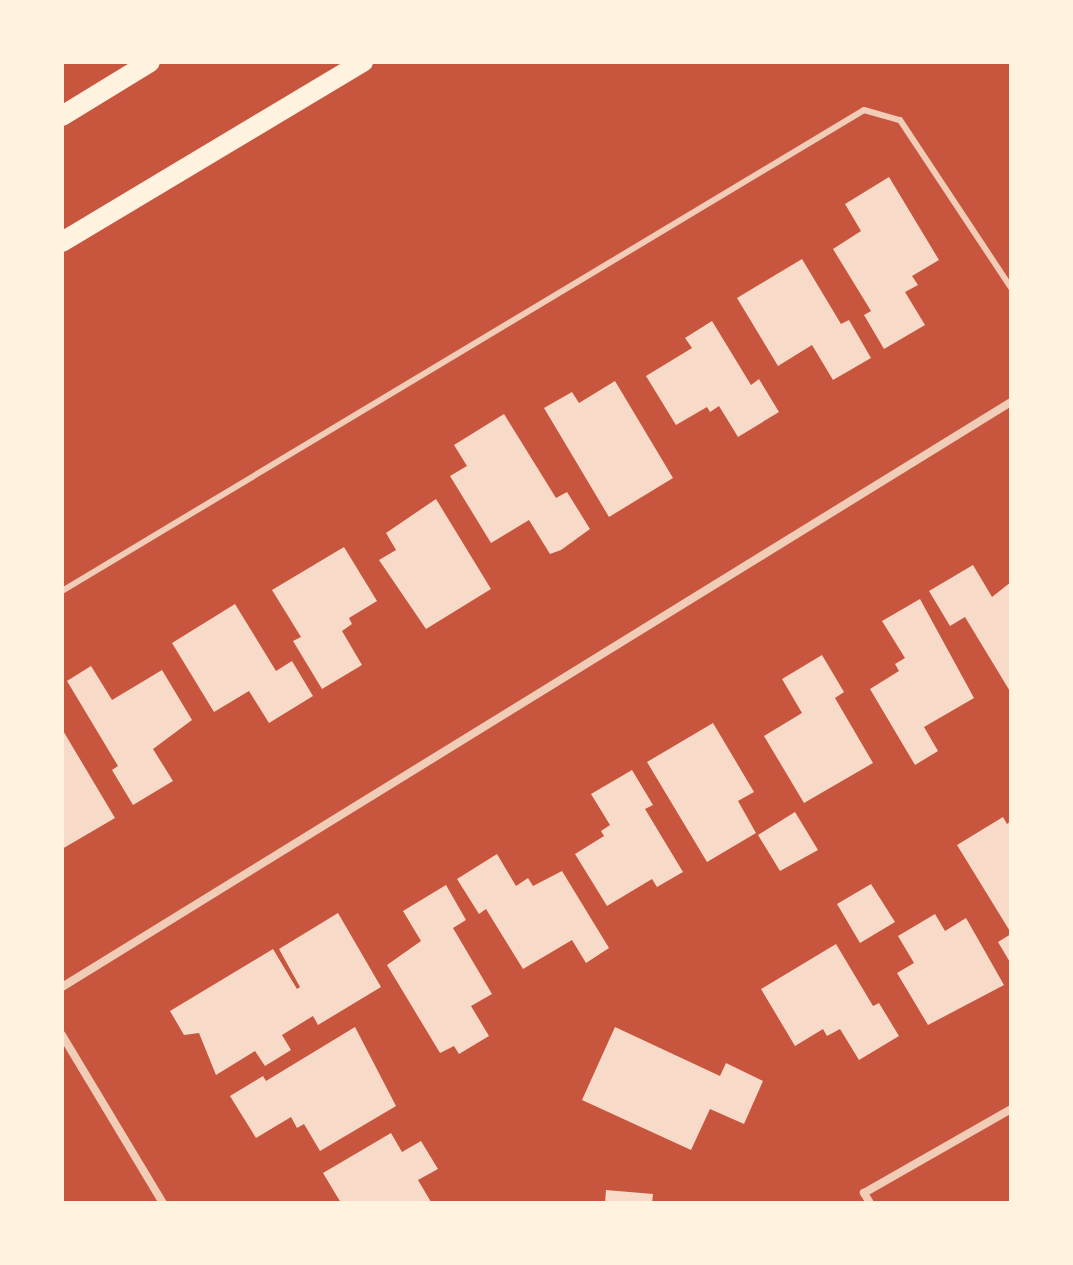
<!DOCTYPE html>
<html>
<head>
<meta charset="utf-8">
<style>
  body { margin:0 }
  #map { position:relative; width:1073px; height:1265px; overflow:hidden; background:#c8553d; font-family:"Fira Sans",sans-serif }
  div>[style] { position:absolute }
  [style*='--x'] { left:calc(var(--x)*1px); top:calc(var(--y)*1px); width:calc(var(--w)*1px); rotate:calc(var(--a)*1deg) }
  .building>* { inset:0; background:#f7dbc8 }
  .service>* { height:6px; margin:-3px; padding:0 3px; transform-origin:3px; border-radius:3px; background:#f1ccb7 }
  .minor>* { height:8px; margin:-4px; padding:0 4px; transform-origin:4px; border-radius:4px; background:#f1ccb7 }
  .primary>* { height:20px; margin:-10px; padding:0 10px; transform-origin:10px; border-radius:10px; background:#fff3e0 }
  span { translate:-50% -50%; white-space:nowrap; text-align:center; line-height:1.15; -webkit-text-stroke:8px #fff3e0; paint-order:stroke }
  .frame { position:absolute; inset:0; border:64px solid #fff3e0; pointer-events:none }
</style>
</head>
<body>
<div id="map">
  <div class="building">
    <div style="clip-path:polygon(889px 177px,939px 260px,912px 276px,918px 285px,905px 292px,925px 325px,884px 349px,864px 315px,871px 311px,833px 249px,861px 231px,845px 204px)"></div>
    <div style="clip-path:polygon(802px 259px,841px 324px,849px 320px,871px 358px,833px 380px,812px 345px,778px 366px,737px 298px)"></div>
    <div style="clip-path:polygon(712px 321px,751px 385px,759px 379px,779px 412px,738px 437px,719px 406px,710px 412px,707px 407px,676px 425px,646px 376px,692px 348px,685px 338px)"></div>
    <div style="clip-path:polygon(615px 381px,673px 478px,609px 517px,544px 408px,572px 392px,579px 403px)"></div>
    <div style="clip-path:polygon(504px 414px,556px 498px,567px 492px,590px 529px,561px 550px,550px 554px,529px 520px,491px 543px,450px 476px,467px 466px,454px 445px)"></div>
    <div style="clip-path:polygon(436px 499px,491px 589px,426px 629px,379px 560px,396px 550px,386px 533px)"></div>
    <div style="clip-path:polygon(344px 547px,377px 601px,349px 618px,352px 624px,342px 631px,362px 665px,322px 689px,293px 641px,301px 637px,272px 590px)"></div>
    <div style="clip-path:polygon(973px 565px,992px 597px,1011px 582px,1011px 693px,965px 617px,950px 626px,929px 591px)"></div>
    <div style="clip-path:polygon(920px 599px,974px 698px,924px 727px,938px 751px,915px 765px,870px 689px,899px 671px,895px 664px,905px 658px,882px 621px)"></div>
    <div style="clip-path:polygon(235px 604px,276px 671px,292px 661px,313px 696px,269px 723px,249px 691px,214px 712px,172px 643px)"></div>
    <div style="clip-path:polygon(822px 655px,844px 692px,835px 698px,873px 763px,804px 803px,764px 736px,802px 713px,782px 679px)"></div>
    <div style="clip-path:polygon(91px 666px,112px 700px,162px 670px,192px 720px,153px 749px,173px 781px,133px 805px,112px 770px,118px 766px,67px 681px)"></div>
    <div style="clip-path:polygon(713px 723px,754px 792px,738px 801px,756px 833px,707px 862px,647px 762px)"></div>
    <div style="clip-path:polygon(62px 729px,115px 818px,62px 849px)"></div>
    <div style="clip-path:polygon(632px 770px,653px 805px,645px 809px,683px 872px,657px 887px,652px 879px,607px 906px,575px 854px,604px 836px,601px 831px,610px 825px,591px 794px)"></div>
    <div style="clip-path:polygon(795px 812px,818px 850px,780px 871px,758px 835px)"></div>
    <div style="clip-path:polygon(1003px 817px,1007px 824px,1011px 821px,1011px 933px,957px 845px)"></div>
    <div style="clip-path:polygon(497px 854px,516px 886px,528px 878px,533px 886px,562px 871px,609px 948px,586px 963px,572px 940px,523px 969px,486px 909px,479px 914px,457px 879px)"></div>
    <div style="clip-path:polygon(871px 884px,895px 922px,860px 943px,837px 904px)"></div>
    <div style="clip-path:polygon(446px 885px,466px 920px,453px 928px,492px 994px,471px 1006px,489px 1036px,459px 1054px,454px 1046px,440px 1053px,387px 965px,421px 941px,403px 911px)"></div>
    <div style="clip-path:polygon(338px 913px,381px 987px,318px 1025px,313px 1016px,282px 1035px,291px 1050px,265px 1066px,255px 1051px,216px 1075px,199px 1033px,184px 1035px,170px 1011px,273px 949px,297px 989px,300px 987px,279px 949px)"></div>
    <div style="clip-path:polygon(935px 914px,945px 931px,966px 918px,1004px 985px,928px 1025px,897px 973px,914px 963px,898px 936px)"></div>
    <div style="clip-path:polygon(1011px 934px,1011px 964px,998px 942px)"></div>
    <div style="clip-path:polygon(836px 944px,873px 1006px,879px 1003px,899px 1036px,859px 1060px,840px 1029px,827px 1036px,823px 1029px,795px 1046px,761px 989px)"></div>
    <div style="clip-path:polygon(355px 1027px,396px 1106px,320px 1151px,304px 1124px,297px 1128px,291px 1117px,256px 1138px,230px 1096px,263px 1076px,266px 1081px)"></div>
    <div style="clip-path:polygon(615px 1027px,720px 1076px,726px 1063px,763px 1081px,744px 1124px,710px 1109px,691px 1150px,582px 1100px)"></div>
    <div style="clip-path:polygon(391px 1133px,402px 1152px,421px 1141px,438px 1169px,418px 1180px,431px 1202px,341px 1203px,323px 1173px)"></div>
    <div style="clip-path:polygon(606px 1190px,653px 1194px,652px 1203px,605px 1203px)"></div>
  </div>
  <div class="service">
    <div style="--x:62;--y:591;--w:935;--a:-30.95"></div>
    <div style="--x:864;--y:110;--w:37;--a:16"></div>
    <div style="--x:900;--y:120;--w:201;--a:56.5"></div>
  </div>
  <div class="minor">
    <div style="--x:62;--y:987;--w:1115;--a:-31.65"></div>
    <div style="--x:62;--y:1035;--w:196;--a:59"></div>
    <div style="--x:870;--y:1203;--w:12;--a:-121"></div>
    <div style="--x:864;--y:1193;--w:169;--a:-29.7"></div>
  </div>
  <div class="primary">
    <div style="--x:62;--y:116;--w:103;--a:-31.5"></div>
    <div style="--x:62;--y:242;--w:351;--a:-30.9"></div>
  </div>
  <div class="frame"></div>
</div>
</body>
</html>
